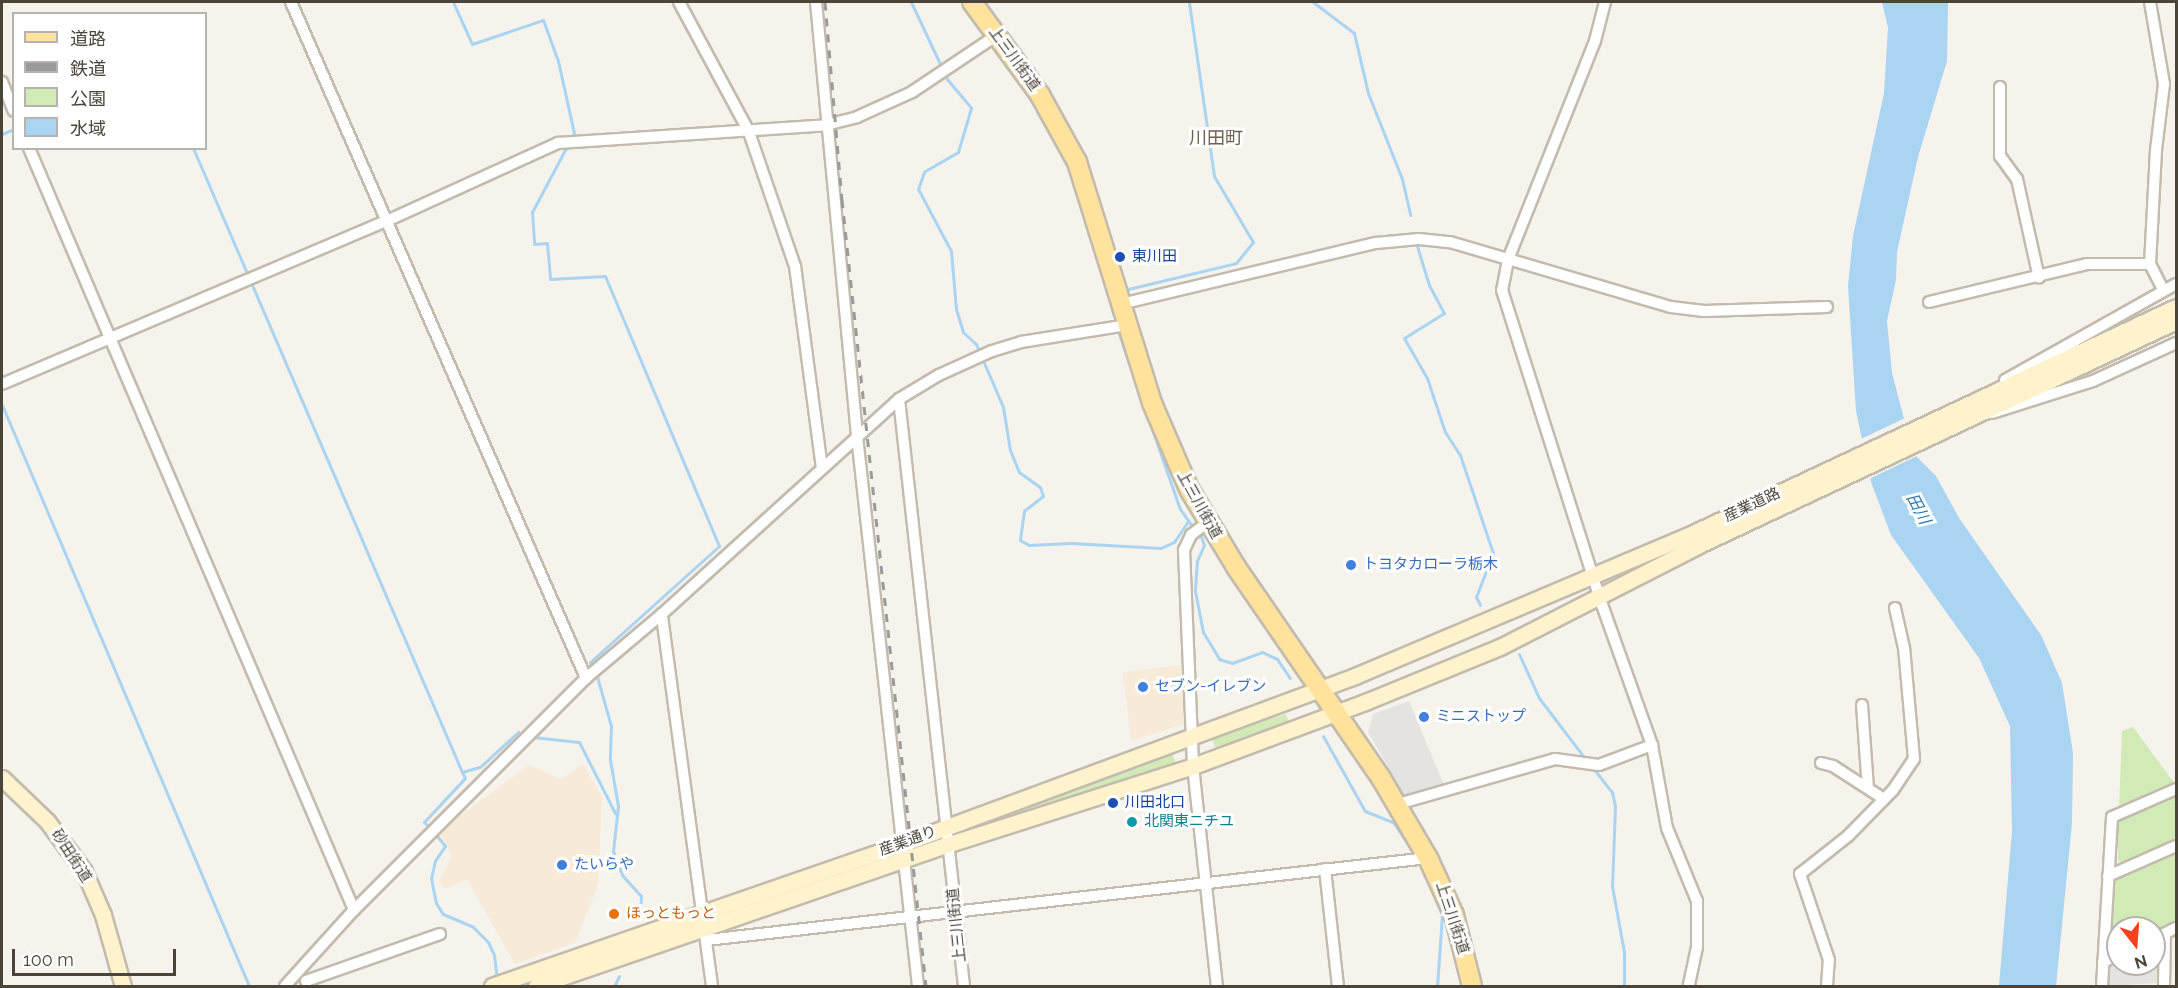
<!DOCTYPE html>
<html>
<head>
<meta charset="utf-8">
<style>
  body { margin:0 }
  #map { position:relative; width:2178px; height:988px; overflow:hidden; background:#f6f3ec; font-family:Raleway,"Noto Sans JP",sans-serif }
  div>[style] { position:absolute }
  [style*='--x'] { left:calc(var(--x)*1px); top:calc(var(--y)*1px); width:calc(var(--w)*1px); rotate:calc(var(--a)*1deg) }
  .commercial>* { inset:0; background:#f7ead8 }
  .green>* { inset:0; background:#d2eab5 }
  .parking>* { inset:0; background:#e5e3e0 }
  .water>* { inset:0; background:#a9d4f2 }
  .pier>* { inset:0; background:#f6f3ec }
  .stream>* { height:3px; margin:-1.5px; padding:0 1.5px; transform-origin:1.5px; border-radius:1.5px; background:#a9d4f2 }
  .roads { filter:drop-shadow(2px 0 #c2bbae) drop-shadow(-2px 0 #c2bbae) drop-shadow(0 2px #c2bbae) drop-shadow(0 -2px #c2bbae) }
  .street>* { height:10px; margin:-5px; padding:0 5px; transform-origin:5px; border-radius:5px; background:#fff }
  .secondary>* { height:15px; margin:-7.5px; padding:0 7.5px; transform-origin:7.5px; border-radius:7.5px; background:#fff3cd }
  .primary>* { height:18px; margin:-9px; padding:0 9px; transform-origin:9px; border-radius:9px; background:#ffe39c }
  .rail>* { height:3px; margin-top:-1.5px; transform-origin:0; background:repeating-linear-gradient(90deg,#9a9a9a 0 8px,transparent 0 16px) }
  .dots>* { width:16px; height:16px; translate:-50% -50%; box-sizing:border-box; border:3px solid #fff; border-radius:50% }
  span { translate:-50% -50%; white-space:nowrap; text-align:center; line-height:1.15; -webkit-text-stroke:6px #fff; paint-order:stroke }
  .street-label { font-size:15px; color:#4b4439 }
  .transit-label { font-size:15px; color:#164399 }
  .left { translate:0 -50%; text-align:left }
  .shop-label { font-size:15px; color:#366cbe }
  .culture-label { font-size:15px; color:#0d838f }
  .food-label { font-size:15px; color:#c56008 }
  .water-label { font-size:16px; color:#2e7ab2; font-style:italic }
  .quarter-label { font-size:18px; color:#6e6250 }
  .frame { position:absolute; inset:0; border:3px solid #4b4439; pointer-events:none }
  .legend { position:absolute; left:12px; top:12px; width:195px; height:138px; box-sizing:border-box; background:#fff; border:2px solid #b7b4b0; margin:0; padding:8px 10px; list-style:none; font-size:18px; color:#4b4439 }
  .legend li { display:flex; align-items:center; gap:12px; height:30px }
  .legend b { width:30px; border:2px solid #b7b4b0 }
  .north { position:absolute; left:2106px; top:916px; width:60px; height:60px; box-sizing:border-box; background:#fff; border:2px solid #b7b4b0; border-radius:50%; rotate:163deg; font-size:16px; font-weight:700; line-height:24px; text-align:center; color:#4b4439 }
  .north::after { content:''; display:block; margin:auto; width:21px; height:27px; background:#fc3f1d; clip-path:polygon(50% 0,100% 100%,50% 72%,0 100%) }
  .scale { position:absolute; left:12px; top:949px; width:164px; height:27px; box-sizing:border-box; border:3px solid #4b4439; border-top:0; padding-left:8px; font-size:18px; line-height:21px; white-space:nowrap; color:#4b4439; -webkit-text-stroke:4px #fff; paint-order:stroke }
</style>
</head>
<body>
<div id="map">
  <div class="commercial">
    <div style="clip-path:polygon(1182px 665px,1184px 724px,1131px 741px,1123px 672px)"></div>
    <div style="clip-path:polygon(583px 764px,602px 796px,598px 885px,575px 943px,515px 964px,467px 879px,445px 889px,439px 881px,452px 856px,439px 831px,529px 765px,561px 779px)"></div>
  </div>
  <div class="green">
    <div style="clip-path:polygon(1286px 714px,1290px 725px,1217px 751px,1211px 737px)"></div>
    <div style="clip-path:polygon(2133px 727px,2175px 784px,2119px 809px,2122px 731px)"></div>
    <div style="clip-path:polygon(1171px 749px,1176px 765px,975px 829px,973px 823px)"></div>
    <div style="clip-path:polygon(2170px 795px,2176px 797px,2176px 841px,2125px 863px,2118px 861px,2118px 822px,2121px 816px)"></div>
    <div style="clip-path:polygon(2176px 850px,2176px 923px,2154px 933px,2154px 928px,2118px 928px,2116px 951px,2108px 945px,2115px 880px)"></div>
  </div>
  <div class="parking">
    <div style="clip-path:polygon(1409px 701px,1444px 785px,1405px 796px,1368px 732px,1373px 714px)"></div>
    <div style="clip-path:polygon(2118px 960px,2118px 964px,2154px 964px,2154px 960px,2159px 960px,2158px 983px,2106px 986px,2107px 970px)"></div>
  </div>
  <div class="water">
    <div style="clip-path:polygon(1882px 2px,1948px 2px,1947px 61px,1918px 157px,1897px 252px,1896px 280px,1887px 321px,1892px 373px,1913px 453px,1936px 476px,1959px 518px,2041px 635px,2062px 683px,2073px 753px,2072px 823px,2056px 986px,1999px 986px,2012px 831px,2010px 726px,1979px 658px,1891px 535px,1871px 482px,1856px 411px,1848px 286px,1853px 236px,1884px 93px,1888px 28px)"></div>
  </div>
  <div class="pier">
    <div style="clip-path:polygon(1905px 418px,1919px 455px,1867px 480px,1859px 440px)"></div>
  </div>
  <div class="stream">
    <div style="--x:453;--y:2;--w:46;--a:65.7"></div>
    <div style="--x:472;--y:44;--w:75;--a:-18.7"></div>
    <div style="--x:543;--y:20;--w:44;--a:69.9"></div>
    <div style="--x:558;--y:61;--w:74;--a:77.5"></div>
    <div style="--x:574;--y:133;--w:8;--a:120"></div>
    <div style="--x:911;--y:2;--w:85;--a:64.9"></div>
    <div style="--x:947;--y:79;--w:38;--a:50"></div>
    <div style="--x:971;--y:108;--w:46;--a:106.5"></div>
    <div style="--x:958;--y:152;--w:39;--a:150"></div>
    <div style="--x:924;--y:172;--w:18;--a:109"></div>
    <div style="--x:918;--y:189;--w:70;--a:62"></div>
    <div style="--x:951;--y:251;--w:58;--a:85.1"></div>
    <div style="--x:956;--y:309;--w:24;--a:73"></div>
    <div style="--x:963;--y:332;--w:18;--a:43"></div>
    <div style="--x:976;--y:344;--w:69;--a:66.8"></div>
    <div style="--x:1003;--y:407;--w:44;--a:80.8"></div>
    <div style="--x:1010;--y:450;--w:24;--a:68"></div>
    <div style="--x:1019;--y:472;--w:26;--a:36"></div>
    <div style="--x:1040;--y:487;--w:9;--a:72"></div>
    <div style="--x:1043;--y:496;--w:24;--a:142"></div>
    <div style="--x:1024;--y:511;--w:29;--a:98"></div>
    <div style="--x:1020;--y:540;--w:10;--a:29"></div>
    <div style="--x:1029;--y:545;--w:42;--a:-2.7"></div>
    <div style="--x:1071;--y:543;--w:90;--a:3.2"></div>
    <div style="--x:1161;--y:548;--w:14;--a:-25"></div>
    <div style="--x:1174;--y:542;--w:25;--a:-56"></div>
    <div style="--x:1313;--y:2;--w:51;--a:37.1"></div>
    <div style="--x:1354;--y:33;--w:62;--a:76.9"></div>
    <div style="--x:1368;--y:93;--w:92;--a:68.4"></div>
    <div style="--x:1402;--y:179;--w:37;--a:77"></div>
    <div style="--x:2;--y:134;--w:13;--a:-23"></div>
    <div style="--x:567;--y:146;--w:75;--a:117.9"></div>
    <div style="--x:532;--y:212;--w:32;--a:86"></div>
    <div style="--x:534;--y:244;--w:13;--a:-4"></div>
    <div style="--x:547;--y:243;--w:36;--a:85"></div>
    <div style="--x:550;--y:279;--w:55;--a:-3.1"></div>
    <div style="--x:605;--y:276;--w:293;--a:67.1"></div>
    <div style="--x:719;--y:546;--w:173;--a:138"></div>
    <div style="--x:590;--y:662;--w:7;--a:63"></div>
    <div style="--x:193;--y:148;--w:680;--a:66.68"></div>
    <div style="--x:462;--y:772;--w:19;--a:-16"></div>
    <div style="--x:480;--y:767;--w:52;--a:-42.6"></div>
    <div style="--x:1417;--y:246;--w:41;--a:72.9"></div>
    <div style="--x:1429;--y:285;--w:32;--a:62"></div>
    <div style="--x:1444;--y:313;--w:47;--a:148"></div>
    <div style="--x:1404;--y:338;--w:46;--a:60.1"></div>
    <div style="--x:1427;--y:378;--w:57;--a:71.6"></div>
    <div style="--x:1445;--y:432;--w:27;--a:57"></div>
    <div style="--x:1460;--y:455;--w:103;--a:71.4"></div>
    <div style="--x:1493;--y:553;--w:47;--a:111.1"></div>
    <div style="--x:1476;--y:597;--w:9;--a:63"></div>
    <div style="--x:1128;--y:289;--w:111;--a:-13.5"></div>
    <div style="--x:1236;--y:263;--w:27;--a:-51"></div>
    <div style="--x:1253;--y:242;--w:77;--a:-120.6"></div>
    <div style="--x:1214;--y:176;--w:176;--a:-98.2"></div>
    <div style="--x:1111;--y:306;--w:10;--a:73"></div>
    <div style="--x:1119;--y:334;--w:185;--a:70.8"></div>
    <div style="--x:1180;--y:509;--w:21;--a:55"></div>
    <div style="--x:2;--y:405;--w:631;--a:66.97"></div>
    <div style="--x:1201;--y:536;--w:9;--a:72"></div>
    <div style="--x:1204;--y:545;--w:17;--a:114"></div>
    <div style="--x:1197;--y:561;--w:30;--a:94"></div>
    <div style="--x:1195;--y:591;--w:42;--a:79"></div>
    <div style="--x:1203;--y:632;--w:31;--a:59"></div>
    <div style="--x:1219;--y:659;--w:14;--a:17"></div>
    <div style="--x:1232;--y:663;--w:32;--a:-20"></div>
    <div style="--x:1262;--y:652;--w:17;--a:25"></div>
    <div style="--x:1277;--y:659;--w:23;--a:56"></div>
    <div style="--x:1519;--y:654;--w:48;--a:65.6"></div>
    <div style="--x:1539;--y:698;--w:79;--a:52.7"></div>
    <div style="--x:596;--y:673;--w:55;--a:74.2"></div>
    <div style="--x:611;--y:726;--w:34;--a:92"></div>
    <div style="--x:610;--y:760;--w:47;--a:80.1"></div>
    <div style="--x:618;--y:806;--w:45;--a:96.3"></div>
    <div style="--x:613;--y:851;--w:26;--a:69"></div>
    <div style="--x:622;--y:875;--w:28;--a:48"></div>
    <div style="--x:641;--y:896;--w:21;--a:93"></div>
    <div style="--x:1323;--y:736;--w:86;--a:60.8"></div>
    <div style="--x:1365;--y:811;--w:31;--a:22"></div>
    <div style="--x:1394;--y:823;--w:35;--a:57"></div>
    <div style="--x:533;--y:737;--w:46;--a:6.2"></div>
    <div style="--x:579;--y:742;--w:80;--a:63.1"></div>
    <div style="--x:1593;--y:768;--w:31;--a:52"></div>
    <div style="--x:1612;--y:792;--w:14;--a:78"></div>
    <div style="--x:1615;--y:806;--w:80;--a:92.1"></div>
    <div style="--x:1612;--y:886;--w:67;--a:79.7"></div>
    <div style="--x:1624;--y:952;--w:34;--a:90"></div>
    <div style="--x:428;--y:826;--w:6;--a:-135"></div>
    <div style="--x:424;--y:822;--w:60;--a:-47"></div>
    <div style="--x:465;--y:778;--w:7;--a:-117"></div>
    <div style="--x:437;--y:836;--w:13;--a:51"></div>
    <div style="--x:445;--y:846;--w:18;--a:124"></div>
    <div style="--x:435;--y:861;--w:17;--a:103"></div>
    <div style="--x:431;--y:878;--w:25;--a:79"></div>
    <div style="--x:436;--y:903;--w:13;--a:58"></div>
    <div style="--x:443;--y:914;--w:33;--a:23"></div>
    <div style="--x:473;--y:927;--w:21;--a:45"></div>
    <div style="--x:488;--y:942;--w:14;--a:65"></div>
    <div style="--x:494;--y:955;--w:24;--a:83"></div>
    <div style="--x:1421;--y:865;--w:54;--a:67.2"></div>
    <div style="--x:1442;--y:915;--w:71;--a:94"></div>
    <div style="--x:614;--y:986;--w:11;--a:-63"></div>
  </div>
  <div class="roads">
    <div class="street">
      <div style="--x:291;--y:2;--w:738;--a:66.42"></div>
      <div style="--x:679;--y:2;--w:148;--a:61.7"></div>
      <div style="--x:749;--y:132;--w:142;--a:71.1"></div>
      <div style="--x:795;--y:266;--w:204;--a:82.4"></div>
      <div style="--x:816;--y:2;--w:436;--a:84.6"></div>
      <div style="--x:857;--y:436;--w:553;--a:83.67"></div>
      <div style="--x:1605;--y:2;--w:40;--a:104.4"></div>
      <div style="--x:1595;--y:41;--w:236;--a:111.7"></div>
      <div style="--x:1508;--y:260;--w:31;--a:101"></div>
      <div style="--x:1502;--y:290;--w:324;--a:72.4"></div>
      <div style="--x:1600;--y:599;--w:155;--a:70.4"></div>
      <div style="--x:1652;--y:745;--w:84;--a:79.8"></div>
      <div style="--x:1667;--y:828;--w:79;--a:67.7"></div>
      <div style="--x:1697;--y:901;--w:46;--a:90"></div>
      <div style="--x:1697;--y:947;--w:40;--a:102"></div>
      <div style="--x:2150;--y:2;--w:83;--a:80.3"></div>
      <div style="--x:2164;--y:84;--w:66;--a:96.9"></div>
      <div style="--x:2156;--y:150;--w:114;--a:93"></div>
      <div style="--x:2150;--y:264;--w:29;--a:63"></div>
      <div style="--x:2;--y:82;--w:31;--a:68"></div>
      <div style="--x:2000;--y:87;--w:69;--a:90"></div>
      <div style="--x:2000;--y:156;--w:29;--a:54"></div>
      <div style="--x:2017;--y:179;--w:101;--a:77.5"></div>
      <div style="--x:29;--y:148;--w:828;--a:66.9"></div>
      <div style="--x:1929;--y:302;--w:163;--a:-13.5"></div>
      <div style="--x:2087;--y:264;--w:63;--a:0"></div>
      <div style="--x:1121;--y:304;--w:262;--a:-13.5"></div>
      <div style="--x:1376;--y:243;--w:43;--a:-5.3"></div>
      <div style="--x:1419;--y:239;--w:31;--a:6"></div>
      <div style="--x:1450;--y:242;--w:230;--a:16.4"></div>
      <div style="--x:1671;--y:307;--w:33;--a:7"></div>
      <div style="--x:1704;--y:311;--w:123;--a:-1.9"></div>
      <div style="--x:2005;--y:380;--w:196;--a:-29.3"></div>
      <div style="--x:2;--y:384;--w:420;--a:-23"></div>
      <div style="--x:389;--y:220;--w:186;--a:-24.5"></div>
      <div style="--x:558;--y:143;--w:269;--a:-3.8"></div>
      <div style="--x:826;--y:125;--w:32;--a:-14"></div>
      <div style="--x:857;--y:117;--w:60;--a:-24.4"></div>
      <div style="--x:912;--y:92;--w:102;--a:-33.8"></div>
      <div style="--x:899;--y:399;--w:591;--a:83.68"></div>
      <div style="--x:1992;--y:413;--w:106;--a:-17.6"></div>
      <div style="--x:2093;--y:381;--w:91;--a:-24.6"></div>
      <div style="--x:1208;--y:522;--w:21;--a:143"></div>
      <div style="--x:1191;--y:535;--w:17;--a:115"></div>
      <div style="--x:1184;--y:550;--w:216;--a:87.6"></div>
      <div style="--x:1193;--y:766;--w:221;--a:83.8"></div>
      <div style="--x:1862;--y:705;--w:83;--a:85.9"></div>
      <div style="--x:1821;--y:763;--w:12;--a:14"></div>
      <div style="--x:1833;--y:766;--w:61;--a:32.9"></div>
      <div style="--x:1398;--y:804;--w:163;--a:-16"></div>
      <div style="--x:1555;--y:759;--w:44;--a:7.8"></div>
      <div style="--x:1599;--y:765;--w:57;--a:-20.7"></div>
      <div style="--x:1325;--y:869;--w:118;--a:83.7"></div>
      <div style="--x:2108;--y:876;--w:74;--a:-23.8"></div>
      <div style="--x:2154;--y:939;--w:25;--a:-27"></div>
      <div style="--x:707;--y:940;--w:726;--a:-6.49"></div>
      <div style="--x:2103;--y:962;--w:17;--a:-25"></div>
      <div style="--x:306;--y:981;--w:142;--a:-19.3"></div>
      <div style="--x:285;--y:986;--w:103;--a:-47.8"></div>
      <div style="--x:354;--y:910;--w:328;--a:-45"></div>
      <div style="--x:586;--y:678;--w:99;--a:-40.1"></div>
      <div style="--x:712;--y:986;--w:375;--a:-97.7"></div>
      <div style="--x:662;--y:614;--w:320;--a:-42.2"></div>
      <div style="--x:899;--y:399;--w:47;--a:-31"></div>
      <div style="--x:939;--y:375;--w:58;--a:-24.4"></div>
      <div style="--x:992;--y:351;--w:30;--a:-17"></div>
      <div style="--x:1021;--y:342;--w:107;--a:-9.1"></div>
      <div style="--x:1827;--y:986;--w:26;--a:-86"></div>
      <div style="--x:1829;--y:960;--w:91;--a:-108.6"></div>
      <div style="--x:1800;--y:874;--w:61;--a:-38.4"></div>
      <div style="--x:1848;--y:836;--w:64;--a:-45.6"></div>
      <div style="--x:1893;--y:790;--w:37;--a:-56"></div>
      <div style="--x:1914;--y:759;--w:111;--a:-95.1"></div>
      <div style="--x:1904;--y:648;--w:41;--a:-102.7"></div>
      <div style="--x:2102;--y:986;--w:169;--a:-86.6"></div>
      <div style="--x:2112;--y:817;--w:70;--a:-23.6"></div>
      <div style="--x:2164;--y:986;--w:52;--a:-88.9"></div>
    </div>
    <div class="secondary">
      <div style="--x:2;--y:778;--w:62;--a:43.7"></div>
      <div style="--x:47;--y:821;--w:62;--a:53.5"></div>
      <div style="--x:84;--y:871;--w:48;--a:66.6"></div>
      <div style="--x:103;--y:915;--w:74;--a:74.3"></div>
      <div style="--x:492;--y:986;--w:433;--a:-19.1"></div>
      <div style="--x:901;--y:844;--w:484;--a:-20.3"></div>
      <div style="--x:1355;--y:676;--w:367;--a:-22.9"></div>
      <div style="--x:1693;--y:533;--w:533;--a:-25.08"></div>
      <div style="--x:536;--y:986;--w:437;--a:-19"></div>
      <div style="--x:949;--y:844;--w:256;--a:-17.7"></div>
      <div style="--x:1193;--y:766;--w:184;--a:-20.4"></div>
      <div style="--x:1365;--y:702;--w:146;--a:-22.2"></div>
      <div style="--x:1500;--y:647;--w:224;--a:-27.1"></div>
      <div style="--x:1699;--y:545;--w:527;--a:-25.15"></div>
    </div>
    <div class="primary">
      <div style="--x:972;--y:2;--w:115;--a:53.8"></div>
      <div style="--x:1040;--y:95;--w:77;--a:61.1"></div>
      <div style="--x:1077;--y:162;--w:252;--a:72.7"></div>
      <div style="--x:1152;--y:403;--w:94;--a:66.7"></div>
      <div style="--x:1189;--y:489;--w:91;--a:58.9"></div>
      <div style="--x:1236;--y:567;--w:256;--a:55.5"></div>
      <div style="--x:1381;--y:778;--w:93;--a:59.6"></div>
      <div style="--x:1428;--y:858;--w:63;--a:65.5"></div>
      <div style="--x:1454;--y:915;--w:73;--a:75.8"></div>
    </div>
  </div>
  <div class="rail">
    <div style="--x:825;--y:2;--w:199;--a:85.1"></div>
    <div style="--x:842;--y:200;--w:790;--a:83.9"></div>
  </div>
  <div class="dots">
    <div style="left:1120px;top:257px;background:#1a4fb4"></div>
    <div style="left:1351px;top:565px;background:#3f7fe0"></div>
    <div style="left:1143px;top:687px;background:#3f7fe0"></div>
    <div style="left:1424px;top:717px;background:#3f7fe0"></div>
    <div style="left:1113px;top:803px;background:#1a4fb4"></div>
    <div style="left:1132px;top:822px;background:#0f9aa8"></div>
    <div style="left:562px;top:865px;background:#3f7fe0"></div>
    <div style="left:614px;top:914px;background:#e8710a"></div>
  </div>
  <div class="street-label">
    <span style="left:1014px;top:59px;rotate:54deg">上三川街道</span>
    <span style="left:1199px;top:505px;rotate:61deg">上三川街道</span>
    <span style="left:1752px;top:505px;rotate:-25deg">産業道路</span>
    <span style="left:908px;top:841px;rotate:-20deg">産業通り</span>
    <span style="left:71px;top:856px;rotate:57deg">砂田街道</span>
    <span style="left:1452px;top:918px;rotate:72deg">上三川街道</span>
    <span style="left:957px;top:925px;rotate:-96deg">上三川街道</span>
  </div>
  <div class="transit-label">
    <span class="left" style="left:1132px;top:257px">東川田</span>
    <span class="left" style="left:1125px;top:803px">川田北口</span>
  </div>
  <div class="shop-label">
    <span class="left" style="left:1363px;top:565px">トヨタカローラ栃木</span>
    <span class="left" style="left:1155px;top:687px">セブン-イレブン</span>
    <span class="left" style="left:1436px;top:717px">ミニストップ</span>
    <span class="left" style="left:574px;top:865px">たいらや</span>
  </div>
  <div class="culture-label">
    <span class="left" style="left:1144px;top:822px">北関東ニチユ</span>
  </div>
  <div class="food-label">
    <span class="left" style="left:626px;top:914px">ほっともっと</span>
  </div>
  <div class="water-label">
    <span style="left:1918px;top:509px;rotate:62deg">田川</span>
  </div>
  <div class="quarter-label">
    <span style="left:1216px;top:138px">川田町</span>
  </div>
  <div class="frame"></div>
  <ul class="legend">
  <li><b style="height:8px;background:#ffe39c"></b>道路</li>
  <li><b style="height:8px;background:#9a9a9a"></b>鉄道</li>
  <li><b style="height:16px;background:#d2eab5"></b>公園</li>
  <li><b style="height:16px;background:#a9d4f2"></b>水域</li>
  </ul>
  <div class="north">N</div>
  <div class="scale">100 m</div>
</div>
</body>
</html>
